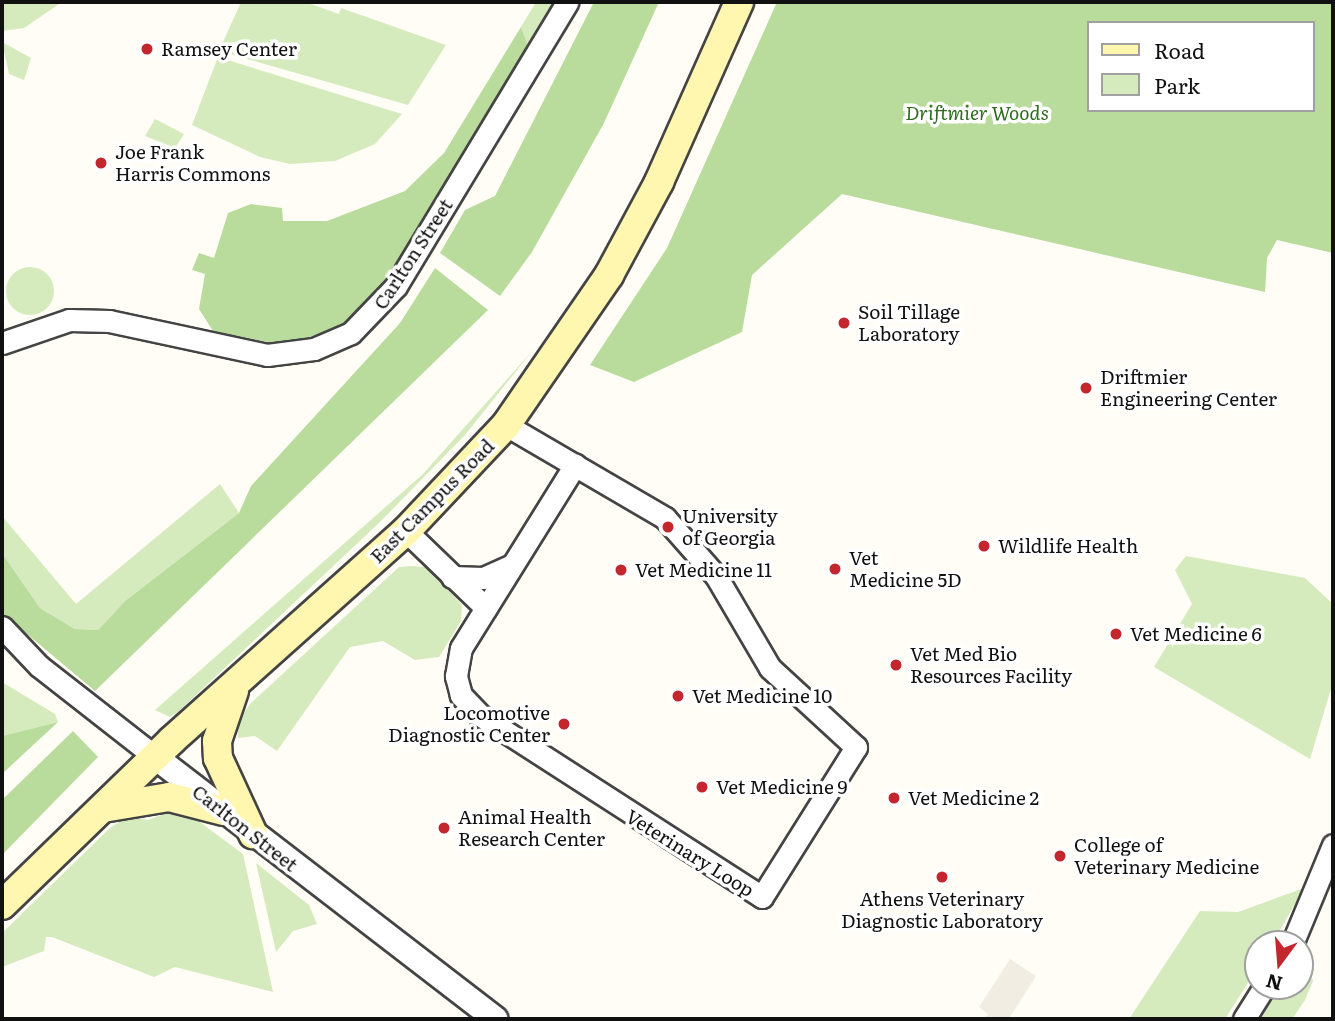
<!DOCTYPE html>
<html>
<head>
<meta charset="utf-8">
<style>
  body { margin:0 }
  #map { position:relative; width:1335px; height:1021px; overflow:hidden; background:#fffdf5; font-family:Literata,serif }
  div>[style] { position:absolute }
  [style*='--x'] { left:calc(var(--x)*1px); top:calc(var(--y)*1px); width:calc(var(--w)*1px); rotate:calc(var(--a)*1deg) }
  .green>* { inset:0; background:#d5ebbd }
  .round { border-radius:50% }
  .forest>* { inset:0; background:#b9dc9c }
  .plaza>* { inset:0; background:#f1ede2 }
  .roads { filter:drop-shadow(2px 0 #444) drop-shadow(-2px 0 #444) drop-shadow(0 2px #444) drop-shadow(0 -2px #444) }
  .minor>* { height:21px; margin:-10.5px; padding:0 10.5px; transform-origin:10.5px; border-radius:10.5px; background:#fff }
  .tertiary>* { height:24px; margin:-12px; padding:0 12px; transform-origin:12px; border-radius:12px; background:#fff }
  .secondary>* { height:28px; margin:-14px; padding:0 14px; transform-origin:14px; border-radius:14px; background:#fff6b0 }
  .dots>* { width:19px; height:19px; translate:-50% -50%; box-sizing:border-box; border:4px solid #fff; border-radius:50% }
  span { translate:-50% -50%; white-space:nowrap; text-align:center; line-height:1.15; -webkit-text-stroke:7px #fff; paint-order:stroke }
  .poi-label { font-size:19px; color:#111 }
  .left { translate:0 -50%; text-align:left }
  .right { translate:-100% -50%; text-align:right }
  .park-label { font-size:19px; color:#2f6b1f; font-style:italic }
  .street-label { font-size:19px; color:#111 }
  .frame { position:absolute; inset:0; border:4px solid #111; pointer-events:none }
  .legend { position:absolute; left:1087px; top:21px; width:228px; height:91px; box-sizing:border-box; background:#fff; border:2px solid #a0a0a0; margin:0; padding:9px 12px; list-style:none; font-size:21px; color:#111 }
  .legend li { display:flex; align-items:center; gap:14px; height:35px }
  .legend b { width:35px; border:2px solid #a0a0a0 }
  .north { position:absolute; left:1244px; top:930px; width:70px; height:70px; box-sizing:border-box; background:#fff; border:2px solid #a0a0a0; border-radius:50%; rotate:196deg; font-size:19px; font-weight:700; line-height:28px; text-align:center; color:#111 }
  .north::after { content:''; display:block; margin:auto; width:24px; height:32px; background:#c4262e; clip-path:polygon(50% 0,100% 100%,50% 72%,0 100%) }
</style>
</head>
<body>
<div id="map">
  <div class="green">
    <div style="clip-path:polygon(2px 2px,62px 2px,24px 28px,3px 31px)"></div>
    <div style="clip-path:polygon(241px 2px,305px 2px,339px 14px,341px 8px,446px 45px,408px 105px,219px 51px)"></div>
    <div style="clip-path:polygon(536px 2px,556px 2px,529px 48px,521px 27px)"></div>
    <div style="clip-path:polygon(2px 42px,31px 58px,24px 80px,9px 74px)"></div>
    <div style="clip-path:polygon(218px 57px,402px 114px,375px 144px,335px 161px,290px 164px,260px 157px,192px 125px)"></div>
    <div style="clip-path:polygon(155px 119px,184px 134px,175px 148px,145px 136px)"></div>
    <div class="round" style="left:6px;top:267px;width:48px;height:48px"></div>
    <div style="clip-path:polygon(533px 350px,465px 435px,379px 523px,179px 711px,170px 717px,155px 710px,423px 474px)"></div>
    <div style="clip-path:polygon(220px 484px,239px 513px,125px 601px,98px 630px,75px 629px,40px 608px,2px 553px,2px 516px,76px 604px)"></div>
    <div style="clip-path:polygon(1186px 556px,1305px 578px,1333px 604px,1333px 682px,1310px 759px,1154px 667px,1192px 604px,1175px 570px)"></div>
    <div style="clip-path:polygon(411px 566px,427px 567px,462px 605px,461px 621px,439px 657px,415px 660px,383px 641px,350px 647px,277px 751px,255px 736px,238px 738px,237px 722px,251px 703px,399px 567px)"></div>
    <div style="clip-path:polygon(2px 682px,55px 714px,58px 722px,2px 736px)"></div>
    <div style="clip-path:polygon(170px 812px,197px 820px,243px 854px,273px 992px,175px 967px,154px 977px,52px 937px,46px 937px,44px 951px,2px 967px,2px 933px,110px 828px,128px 816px,148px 820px)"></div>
    <div style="clip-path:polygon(256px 863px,309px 905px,317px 924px,293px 931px,276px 952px)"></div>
    <div style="clip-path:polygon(1304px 888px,1272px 944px,1258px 944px,1258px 967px,1225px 1019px,1129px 1019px,1200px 911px,1238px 912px)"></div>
    <div style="clip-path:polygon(1304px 951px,1313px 981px,1305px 1000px,1292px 1019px,1261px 1019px,1280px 986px,1300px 986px)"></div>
  </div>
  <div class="forest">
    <div style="clip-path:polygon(594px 2px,659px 2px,604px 123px,532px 252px,500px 296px,440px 253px,465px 210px,495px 196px)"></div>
    <div style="clip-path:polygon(evenodd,777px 2px,1333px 2px,1333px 253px,1277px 240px,1267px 258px,1265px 292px,842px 194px,752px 275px,742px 332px,634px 382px,590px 365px,667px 248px,777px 2px,1088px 23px,1312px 23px,1312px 110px,1088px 110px,1088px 23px)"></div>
    <div style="clip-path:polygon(521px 27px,529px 48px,374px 299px,338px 328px,283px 345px,213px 331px,199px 309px,205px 274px,192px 270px,199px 253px,214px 258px,228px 213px,251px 204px,282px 208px,283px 221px,327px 221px,405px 191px,444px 153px)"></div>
    <div style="clip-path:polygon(435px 268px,488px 310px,95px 691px,2px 613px,2px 553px,40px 608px,75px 629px,98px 630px,125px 601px,239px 513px,251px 486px,400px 323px)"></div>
    <div style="clip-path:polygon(58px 722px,2px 774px,2px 736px)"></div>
    <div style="clip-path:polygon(73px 731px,98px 757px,2px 855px,2px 800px)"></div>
  </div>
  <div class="plaza">
    <div style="clip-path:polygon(1010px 959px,1036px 976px,1009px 1019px,984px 1019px,988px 1014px,979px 1007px)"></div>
  </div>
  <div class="roads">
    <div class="minor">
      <div style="--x:2;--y:343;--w:71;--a:-18.9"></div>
      <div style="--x:69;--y:320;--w:40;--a:1.4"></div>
      <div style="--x:109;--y:321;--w:162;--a:12.1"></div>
      <div style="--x:267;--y:355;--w:47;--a:-7.3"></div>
      <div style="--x:314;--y:349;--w:40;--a:-23.4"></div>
      <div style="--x:351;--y:333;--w:65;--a:-46.2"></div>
      <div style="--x:396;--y:286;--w:332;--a:-58.9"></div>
      <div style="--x:506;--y:425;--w:184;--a:30.3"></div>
      <div style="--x:665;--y:518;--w:77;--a:48.7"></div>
      <div style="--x:716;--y:576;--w:107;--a:59.6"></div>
      <div style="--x:770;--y:668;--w:117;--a:42.6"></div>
      <div style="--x:856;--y:747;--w:177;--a:122.1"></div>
      <div style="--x:762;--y:897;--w:336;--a:-147.2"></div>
      <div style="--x:480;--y:715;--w:28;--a:-134"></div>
      <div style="--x:461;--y:695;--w:20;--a:-105"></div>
      <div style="--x:456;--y:676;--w:28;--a:-80"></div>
      <div style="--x:461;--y:648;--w:216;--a:-58.1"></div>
      <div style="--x:406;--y:531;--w:111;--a:43.9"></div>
      <div style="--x:452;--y:577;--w:31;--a:2"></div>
      <div style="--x:483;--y:578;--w:30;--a:-24"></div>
      <div style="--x:2;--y:627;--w:54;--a:46.5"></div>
      <div style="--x:39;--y:666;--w:146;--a:38"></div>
      <div style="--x:1292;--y:944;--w:107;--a:-67.5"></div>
      <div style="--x:1244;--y:1019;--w:39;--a:-58"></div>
    </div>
    <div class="tertiary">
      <div style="--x:154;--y:756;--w:431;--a:37.6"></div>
    </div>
    <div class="secondary">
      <div style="--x:234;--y:691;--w:53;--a:108.8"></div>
      <div style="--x:217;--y:741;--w:17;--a:87"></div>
      <div style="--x:218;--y:758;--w:84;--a:65.3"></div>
      <div style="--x:103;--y:808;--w:67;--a:-9.5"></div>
      <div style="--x:169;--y:797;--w:57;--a:14.3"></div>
      <div style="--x:2;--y:905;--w:237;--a:-44.1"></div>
      <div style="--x:172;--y:740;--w:314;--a:-41.8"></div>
      <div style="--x:406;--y:531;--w:146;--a:-46.7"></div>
      <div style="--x:506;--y:425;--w:182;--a:-55.5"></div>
      <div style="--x:609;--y:275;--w:106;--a:-61.7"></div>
      <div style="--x:659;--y:182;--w:197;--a:-66"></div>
    </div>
  </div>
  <div class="dots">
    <div style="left:147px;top:49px;background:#c4262e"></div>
    <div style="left:101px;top:163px;background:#c4262e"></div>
    <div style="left:844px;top:323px;background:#c4262e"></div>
    <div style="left:1086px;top:388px;background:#c4262e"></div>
    <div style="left:668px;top:527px;background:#c4262e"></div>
    <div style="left:984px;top:546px;background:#c4262e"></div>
    <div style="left:835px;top:569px;background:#c4262e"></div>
    <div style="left:621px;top:570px;background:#c4262e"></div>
    <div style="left:1116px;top:634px;background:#c4262e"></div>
    <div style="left:896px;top:665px;background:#c4262e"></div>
    <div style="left:678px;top:696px;background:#c4262e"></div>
    <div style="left:564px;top:724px;background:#c4262e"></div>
    <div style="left:702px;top:787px;background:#c4262e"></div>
    <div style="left:894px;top:798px;background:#c4262e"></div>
    <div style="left:444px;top:828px;background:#c4262e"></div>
    <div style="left:1060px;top:856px;background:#c4262e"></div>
    <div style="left:942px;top:877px;background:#c4262e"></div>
  </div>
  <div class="poi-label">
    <span class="left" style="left:161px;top:49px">Ramsey Center</span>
    <span class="left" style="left:115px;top:163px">Joe Frank<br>Harris Commons</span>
    <span class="left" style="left:858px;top:323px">Soil Tillage<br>Laboratory</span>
    <span class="left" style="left:1100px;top:388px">Driftmier<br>Engineering Center</span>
    <span class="left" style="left:682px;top:527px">University<br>of Georgia</span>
    <span class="left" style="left:998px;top:546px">Wildlife Health</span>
    <span class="left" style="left:849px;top:569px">Vet<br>Medicine 5D</span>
    <span class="left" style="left:635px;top:570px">Vet Medicine 11</span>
    <span class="left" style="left:1130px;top:634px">Vet Medicine 6</span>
    <span class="left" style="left:910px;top:665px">Vet Med Bio<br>Resources Facility</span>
    <span class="left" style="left:692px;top:696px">Vet Medicine 10</span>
    <span class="right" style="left:550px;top:724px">Locomotive<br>Diagnostic Center</span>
    <span class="left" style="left:716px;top:787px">Vet Medicine 9</span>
    <span class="left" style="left:908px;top:798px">Vet Medicine 2</span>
    <span class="left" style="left:458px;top:828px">Animal Health<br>Research Center</span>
    <span class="left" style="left:1074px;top:856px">College of<br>Veterinary Medicine</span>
    <span style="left:942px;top:910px">Athens Veterinary<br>Diagnostic Laboratory</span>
  </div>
  <div class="park-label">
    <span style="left:977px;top:113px">Driftmier Woods</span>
  </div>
  <div class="street-label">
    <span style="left:413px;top:254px;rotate:-57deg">Carlton Street</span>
    <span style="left:432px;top:501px;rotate:-45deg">East Campus Road</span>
    <span style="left:245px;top:828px;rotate:38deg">Carlton Street</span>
    <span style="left:690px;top:853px;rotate:32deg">Veterinary Loop</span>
  </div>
  <div class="frame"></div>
  <ul class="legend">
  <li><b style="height:9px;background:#fff6b0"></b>Road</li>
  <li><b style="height:19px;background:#d5ebbd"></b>Park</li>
  </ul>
  <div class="north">N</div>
</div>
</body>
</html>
